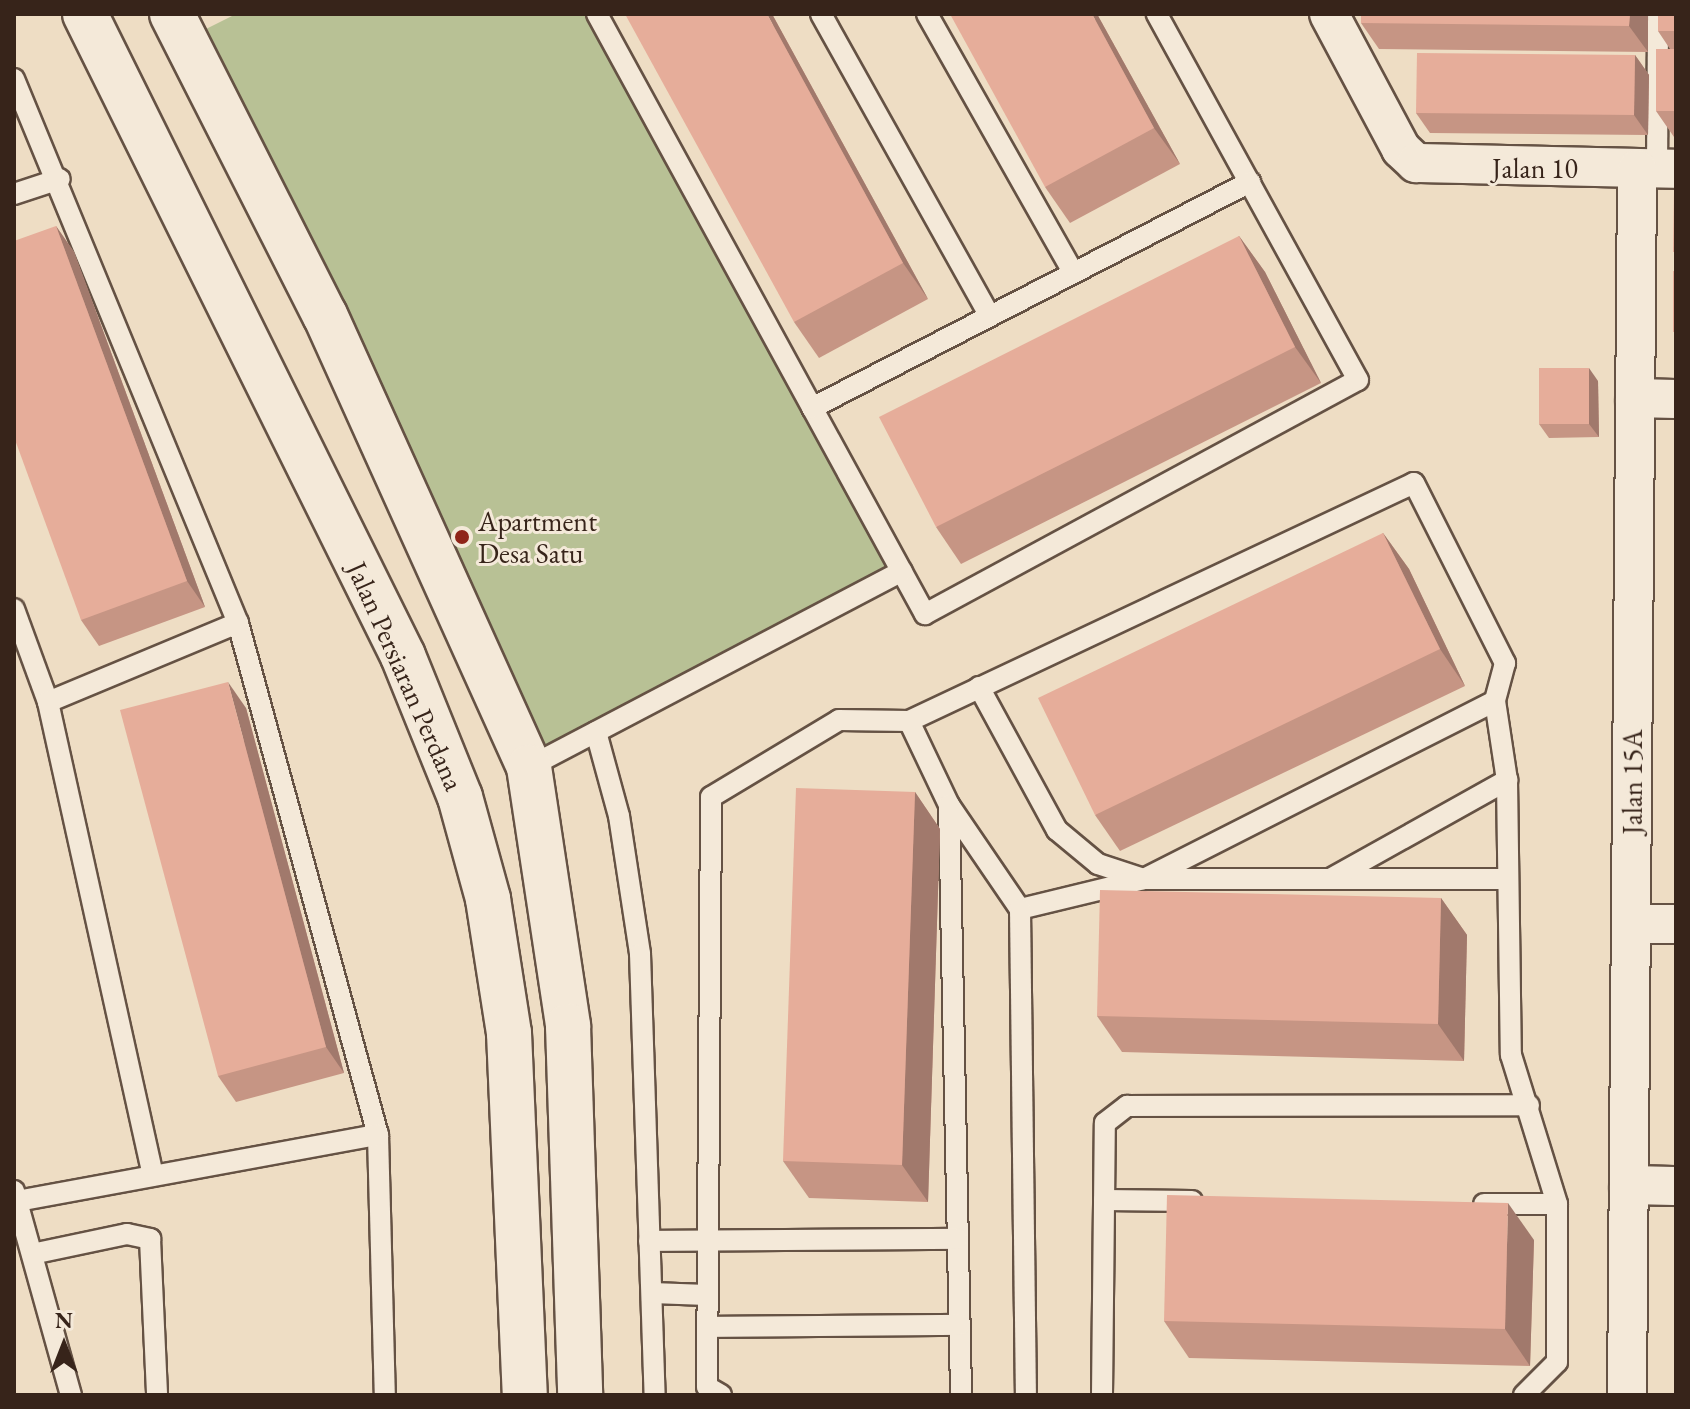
<!DOCTYPE html>
<html>
<head>
<meta charset="utf-8">
<style>
  body { margin:0 }
  #map { position:relative; width:1690px; height:1409px; overflow:hidden; background:#eeddc4; font-family:"EB Garamond",serif }
  div>[style] { position:absolute }
  [style*='--x'] { left:calc(var(--x)*1px); top:calc(var(--y)*1px); width:calc(var(--w)*1px); rotate:calc(var(--a)*1deg) }
  .green>* { inset:0; background:#b8c195 }
  .roads { filter:drop-shadow(2px 0 #655244) drop-shadow(-2px 0 #655244) drop-shadow(0 2px #655244) drop-shadow(0 -2px #655244) }
  .service>* { height:20px; margin:-10px; padding:0 10px; transform-origin:10px; border-radius:10px; background:#f4e9d9 }
  .minor>* { height:38px; margin:-19px; padding:0 19px; transform-origin:19px; border-radius:19px; background:#f4e9d9 }
  .tertiary>* { height:44px; margin:-22px; padding:0 22px; transform-origin:22px; border-radius:22px; background:#f4e9d9 }
  .wall>* { inset:0; background:#c69584 }
  .shaded-wall>* { inset:0; background:#a1796c }
  .building>* { inset:0; background:#e6ad9a }
  .dots>* { width:22px; height:22px; translate:-50% -50%; box-sizing:border-box; border:4px solid #f4e9d9; border-radius:50% }
  span { translate:-50% -50%; white-space:nowrap; text-align:center; line-height:1.15; -webkit-text-stroke:6px #f4e9d9; paint-order:stroke }
  .street-label { font-size:28px; color:#37241a }
  .poi-label { font-size:28px; color:#37241a }
  .left { translate:0 -50%; text-align:left }
  .frame { position:absolute; inset:0; border:16px solid #37241a; pointer-events:none }
  .north { position:absolute; left:24px; top:1305px; width:80px; height:80px; -webkit-text-stroke:6px #f4e9d9; paint-order:stroke; rotate:0deg; font-size:22px; font-weight:700; line-height:32px; text-align:center; color:#37241a }
  .north::after { content:''; display:block; margin:auto; width:28px; height:36px; background:#37241a; clip-path:polygon(50% 0,100% 100%,50% 72%,0 100%) }
</style>
</head>
<body>
<div id="map">
  <div class="green">
    <div style="clip-path:polygon(236px 14px,596px 14px,901px 571px,529px 764px,192px 36px)"></div>
  </div>
  <div class="roads">
    <div class="service">
      <div style="--x:597;--y:14;--w:684;--a:61.34"></div>
      <div style="--x:925;--y:614;--w:492;--a:-28.4"></div>
      <div style="--x:1358;--y:380;--w:418;--a:-118.8"></div>
      <div style="--x:821;--y:14;--w:344;--a:60.8"></div>
      <div style="--x:927;--y:14;--w:294;--a:60.5"></div>
      <div style="--x:14;--y:79;--w:588;--a:67.62"></div>
      <div style="--x:238;--y:623;--w:531;--a:74.71"></div>
      <div style="--x:378;--y:1135;--w:260;--a:88.5"></div>
      <div style="--x:1657;--y:169;--w:155;--a:-89.6"></div>
      <div style="--x:14;--y:194;--w:48;--a:-18.1"></div>
      <div style="--x:812;--y:408;--w:493;--a:-27.3"></div>
      <div style="--x:14;--y:609;--w:99;--a:69.9"></div>
      <div style="--x:48;--y:702;--w:485;--a:77.5"></div>
      <div style="--x:979;--y:687;--w:163;--a:61.4"></div>
      <div style="--x:1057;--y:830;--w:53;--a:39.7"></div>
      <div style="--x:1098;--y:864;--w:48;--a:18.1"></div>
      <div style="--x:1144;--y:879;--w:128;--a:166.4"></div>
      <div style="--x:1495;--y:701;--w:394;--a:153.1"></div>
      <div style="--x:1144;--y:879;--w:362;--a:0"></div>
      <div style="--x:48;--y:702;--w:206;--a:-22.6"></div>
      <div style="--x:909;--y:721;--w:93;--a:64.5"></div>
      <div style="--x:949;--y:805;--w:126;--a:55.7"></div>
      <div style="--x:1020;--y:909;--w:486;--a:89.3"></div>
      <div style="--x:596;--y:732;--w:87;--a:74.7"></div>
      <div style="--x:619;--y:816;--w:140;--a:81.3"></div>
      <div style="--x:640;--y:954;--w:441;--a:88.1"></div>
      <div style="--x:529;--y:767;--w:421;--a:-27.7"></div>
      <div style="--x:949;--y:805;--w:590;--a:88.83"></div>
      <div style="--x:1332;--y:878;--w:201;--a:-29.2"></div>
      <div style="--x:14;--y:1191;--w:212;--a:74.4"></div>
      <div style="--x:1104;--y:1200;--w:88;--a:0.7"></div>
      <div style="--x:17;--y:1201;--w:367;--a:-10.4"></div>
      <div style="--x:1484;--y:1204;--w:73;--a:0"></div>
      <div style="--x:649;--y:1241;--w:308;--a:-0.4"></div>
      <div style="--x:32;--y:1254;--w:97;--a:-11.9"></div>
      <div style="--x:127;--y:1234;--w:24;--a:12"></div>
      <div style="--x:150;--y:1239;--w:156;--a:87.4"></div>
      <div style="--x:652;--y:1293;--w:55;--a:2.1"></div>
      <div style="--x:708;--y:1327;--w:252;--a:-0.5"></div>
      <div style="--x:721;--y:1395;--w:16;--a:-150"></div>
      <div style="--x:707;--y:1387;--w:590;--a:-89.61"></div>
      <div style="--x:711;--y:797;--w:149;--a:-31"></div>
      <div style="--x:839;--y:720;--w:70;--a:0.8"></div>
      <div style="--x:909;--y:721;--w:558;--a:-25.23"></div>
      <div style="--x:1414;--y:483;--w:202;--a:63.2"></div>
      <div style="--x:1505;--y:663;--w:39;--a:105"></div>
      <div style="--x:1495;--y:701;--w:80;--a:81.4"></div>
      <div style="--x:1507;--y:780;--w:275;--a:89.2"></div>
      <div style="--x:1511;--y:1055;--w:156;--a:72.8"></div>
      <div style="--x:1557;--y:1204;--w:158;--a:90"></div>
      <div style="--x:1557;--y:1362;--w:47;--a:135"></div>
      <div style="--x:1102;--y:1395;--w:272;--a:-89.4"></div>
      <div style="--x:1105;--y:1123;--w:28;--a:-38"></div>
      <div style="--x:1127;--y:1106;--w:402;--a:-0.1"></div>
    </div>
    <div class="minor">
      <div style="--x:1329;--y:14;--w:153;--a:61.9"></div>
      <div style="--x:1401;--y:149;--w:21;--a:43"></div>
      <div style="--x:1416;--y:163;--w:260;--a:1.3"></div>
      <div style="--x:1635;--y:398;--w:41;--a:1.4"></div>
      <div style="--x:1631;--y:924;--w:45;--a:0"></div>
      <div style="--x:1629;--y:1185;--w:47;--a:1.2"></div>
      <div style="--x:1627;--y:1395;--w:1226;--a:-89.53"></div>
    </div>
    <div class="tertiary">
      <div style="--x:85;--y:14;--w:716;--a:63.65"></div>
      <div style="--x:403;--y:656;--w:152;--a:68"></div>
      <div style="--x:460;--y:797;--w:106;--a:74.6"></div>
      <div style="--x:488;--y:899;--w:136;--a:81.1"></div>
      <div style="--x:509;--y:1033;--w:362;--a:87.5"></div>
      <div style="--x:172;--y:14;--w:338;--a:63.1"></div>
      <div style="--x:325;--y:315;--w:496;--a:65.7"></div>
      <div style="--x:529;--y:767;--w:262;--a:81.4"></div>
      <div style="--x:568;--y:1026;--w:369;--a:88.1"></div>
    </div>
  </div>
  <div class="wall">
    <div style="clip-path:polygon(772px 14px,928px 299px,819px 358px,794px 322px)"></div>
    <div style="clip-path:polygon(1097px 14px,1180px 164px,1070px 223px,1045px 187px)"></div>
    <div style="clip-path:polygon(1361px 14px,1648px 14px,1648px 52px,1379px 49px,1361px 23px)"></div>
    <div style="clip-path:polygon(1658px 31px,1676px 31px,1676px 137px,1674px 137px,1656px 111px,1670px 49px)"></div>
    <div style="clip-path:polygon(1635px 55px,1649px 75px,1648px 135px,1430px 133px,1416px 113px)"></div>
    <div style="clip-path:polygon(56px 226px,74px 252px,205px 607px,99px 646px,81px 620px)"></div>
    <div style="clip-path:polygon(1239px 236px,1265px 272px,1321px 383px,961px 564px,936px 527px)"></div>
    <div style="clip-path:polygon(1598px 381px,1599px 437px,1549px 438px,1539px 424px)"></div>
    <div style="clip-path:polygon(1383px 533px,1409px 569px,1465px 686px,1120px 851px,1095px 815px)"></div>
    <div style="clip-path:polygon(246px 708px,344px 1073px,236px 1102px,218px 1076px)"></div>
    <div style="clip-path:polygon(915px 792px,940px 829px,928px 1202px,809px 1198px,783px 1161px)"></div>
    <div style="clip-path:polygon(1441px 898px,1467px 935px,1464px 1061px,1122px 1052px,1097px 1016px)"></div>
    <div style="clip-path:polygon(1534px 1240px,1530px 1366px,1189px 1358px,1164px 1321px)"></div>
  </div>
  <div class="shaded-wall">
    <div style="clip-path:polygon(767px 14px,772px 14px,928px 299px,903px 263px)"></div>
    <div style="clip-path:polygon(1092px 14px,1097px 14px,1180px 164px,1154px 128px)"></div>
    <div style="clip-path:polygon(1630px 14px,1648px 14px,1648px 52px,1629px 26px)"></div>
    <div style="clip-path:polygon(1635px 55px,1649px 75px,1648px 135px,1634px 115px)"></div>
    <div style="clip-path:polygon(56px 226px,74px 252px,205px 607px,187px 581px)"></div>
    <div style="clip-path:polygon(1239px 236px,1265px 272px,1321px 383px,1295px 347px)"></div>
    <div style="clip-path:polygon(1589px 368px,1598px 381px,1599px 437px,1589px 424px)"></div>
    <div style="clip-path:polygon(1383px 533px,1409px 569px,1465px 686px,1440px 649px)"></div>
    <div style="clip-path:polygon(228px 682px,246px 708px,344px 1073px,326px 1047px)"></div>
    <div style="clip-path:polygon(915px 792px,940px 829px,928px 1202px,902px 1165px)"></div>
    <div style="clip-path:polygon(1441px 898px,1467px 935px,1464px 1061px,1438px 1024px)"></div>
    <div style="clip-path:polygon(1508px 1203px,1534px 1240px,1530px 1366px,1505px 1329px)"></div>
  </div>
  <div class="building">
    <div style="clip-path:polygon(625px 14px,767px 14px,903px 263px,794px 322px)"></div>
    <div style="clip-path:polygon(950px 14px,1092px 14px,1154px 128px,1045px 187px)"></div>
    <div style="clip-path:polygon(1361px 14px,1630px 14px,1629px 26px,1361px 23px)"></div>
    <div style="clip-path:polygon(1658px 14px,1676px 14px,1676px 31px,1658px 31px)"></div>
    <div style="clip-path:polygon(1656px 49px,1676px 49px,1676px 111px,1656px 111px)"></div>
    <div style="clip-path:polygon(1417px 53px,1635px 55px,1634px 115px,1416px 113px)"></div>
    <div style="clip-path:polygon(1674px 191px,1676px 192px,1676px 252px,1673px 252px)"></div>
    <div style="clip-path:polygon(56px 226px,187px 581px,81px 620px,14px 437px,14px 241px)"></div>
    <div style="clip-path:polygon(1239px 236px,1295px 347px,936px 527px,879px 417px)"></div>
    <div style="clip-path:polygon(1673px 271px,1676px 271px,1676px 332px,1673px 332px)"></div>
    <div style="clip-path:polygon(1539px 368px,1589px 368px,1589px 424px,1539px 424px)"></div>
    <div style="clip-path:polygon(1383px 533px,1440px 649px,1095px 815px,1038px 698px)"></div>
    <div style="clip-path:polygon(228px 682px,326px 1047px,218px 1076px,120px 710px)"></div>
    <div style="clip-path:polygon(1675px 742px,1676px 742px,1676px 854px,1674px 854px)"></div>
    <div style="clip-path:polygon(796px 788px,915px 792px,902px 1165px,783px 1161px)"></div>
    <div style="clip-path:polygon(1100px 890px,1441px 898px,1438px 1024px,1097px 1016px)"></div>
    <div style="clip-path:polygon(1167px 1195px,1508px 1203px,1505px 1329px,1164px 1321px)"></div>
  </div>
  <div class="dots">
    <div style="left:462px;top:537px;background:#8f2418"></div>
  </div>
  <div class="street-label">
    <span style="left:1535px;top:168px">Jalan 10</span>
    <span style="left:406px;top:676px;rotate:66deg">Jalan Persiaran Perdana</span>
    <span style="left:1632px;top:782px;rotate:-90deg">Jalan 15A</span>
  </div>
  <div class="poi-label">
    <span class="left" style="left:478px;top:537px">Apartment<br>Desa Satu</span>
  </div>
  <div class="frame"></div>
  <div class="north">N</div>
</div>
</body>
</html>
